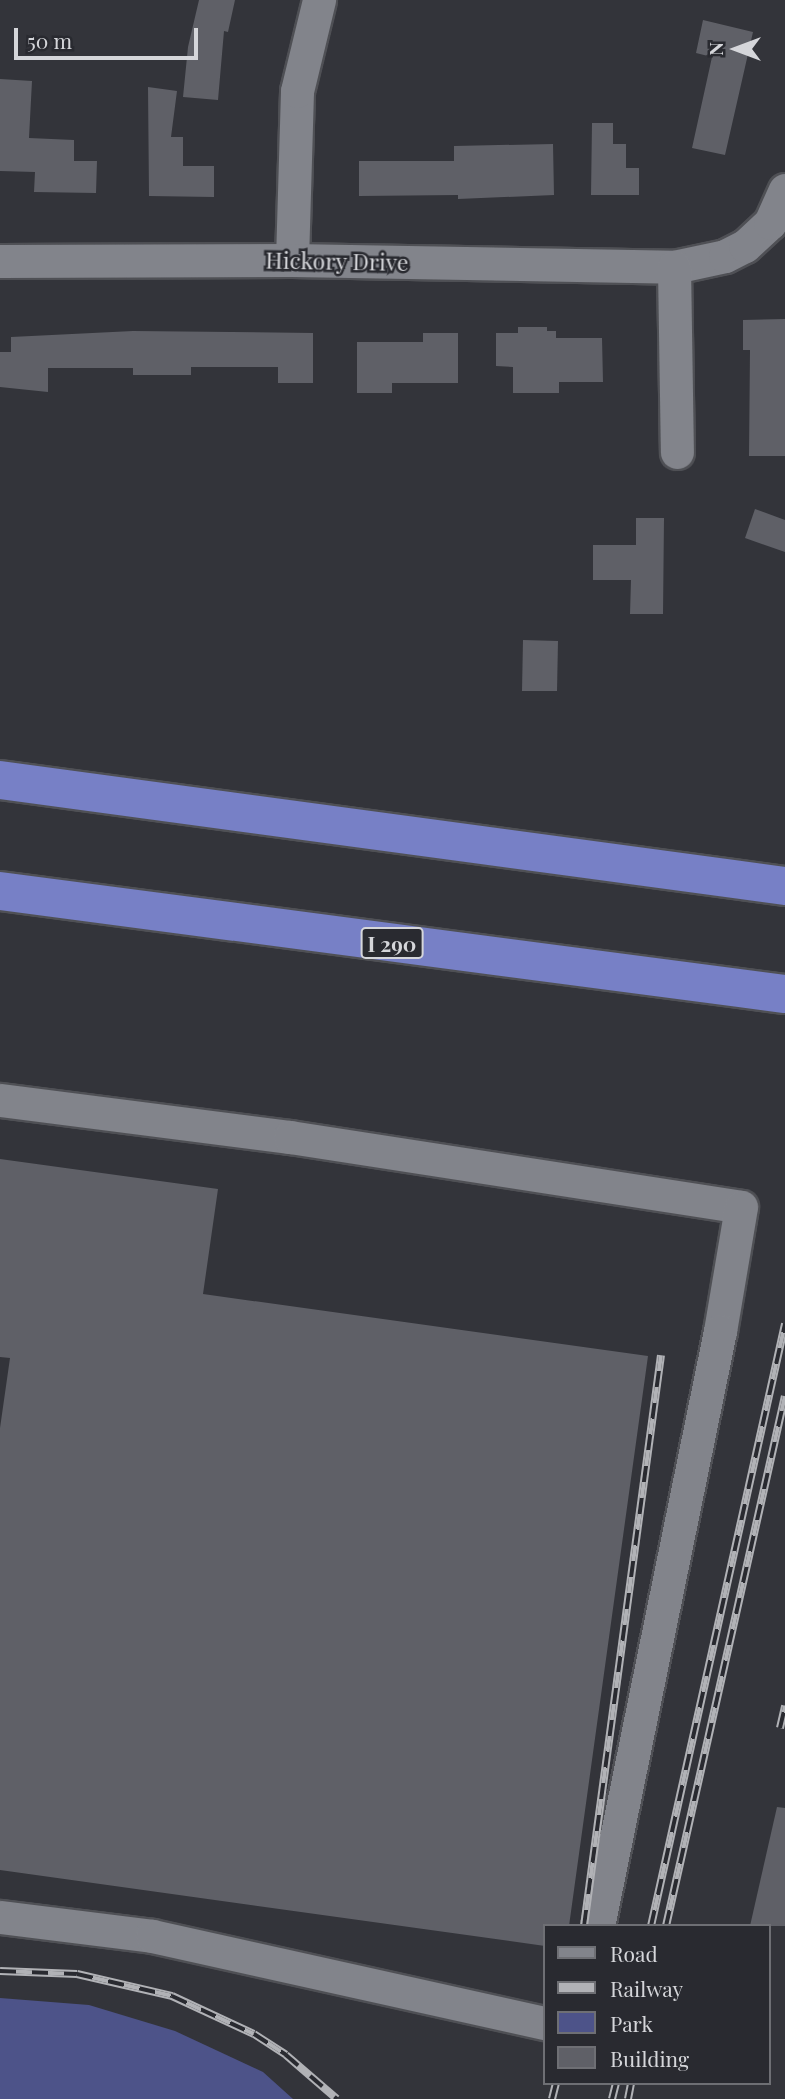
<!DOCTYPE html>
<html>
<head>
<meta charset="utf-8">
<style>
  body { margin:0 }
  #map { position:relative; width:785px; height:2099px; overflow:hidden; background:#33343a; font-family:"Playfair Display",serif }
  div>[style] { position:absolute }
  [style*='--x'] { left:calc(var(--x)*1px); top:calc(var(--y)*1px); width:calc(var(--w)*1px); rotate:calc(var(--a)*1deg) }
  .green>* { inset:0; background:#4d5389 }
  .building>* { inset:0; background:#5f6067 }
  .roads { filter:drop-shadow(2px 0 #4f5055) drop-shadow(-2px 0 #4f5055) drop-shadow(0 2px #4f5055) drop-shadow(0 -2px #4f5055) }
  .minor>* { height:33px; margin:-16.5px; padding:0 16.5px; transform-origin:16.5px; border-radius:16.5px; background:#82848b }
  .highway>* { height:38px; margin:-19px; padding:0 19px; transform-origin:19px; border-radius:19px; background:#7780c6 }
  .rail>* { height:8px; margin-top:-4px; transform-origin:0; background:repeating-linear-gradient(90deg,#292a30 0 16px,#b1b2b6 0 32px); box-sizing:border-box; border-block:2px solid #b1b2b6 }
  span { translate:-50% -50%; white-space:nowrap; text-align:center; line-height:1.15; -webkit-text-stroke:5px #292a30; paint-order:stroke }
  .shield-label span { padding:2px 5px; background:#292a30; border:2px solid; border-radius:5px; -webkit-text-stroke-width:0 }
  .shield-label { font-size:21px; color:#d5d6da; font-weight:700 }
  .street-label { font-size:23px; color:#d5d6da }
  .legend { position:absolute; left:543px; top:1924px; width:228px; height:161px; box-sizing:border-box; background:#292a30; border:2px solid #6e6f74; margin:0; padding:9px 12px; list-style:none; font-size:21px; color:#d5d6da }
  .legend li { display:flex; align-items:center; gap:14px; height:35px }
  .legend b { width:35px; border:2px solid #6e6f74 }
  .north { position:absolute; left:701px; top:14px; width:70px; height:70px; -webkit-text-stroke:5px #292a30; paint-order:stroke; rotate:270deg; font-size:19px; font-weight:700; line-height:28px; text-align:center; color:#d5d6da }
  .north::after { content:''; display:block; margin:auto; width:24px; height:32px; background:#d5d6da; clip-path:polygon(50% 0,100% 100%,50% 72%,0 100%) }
  .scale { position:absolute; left:14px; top:28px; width:184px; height:32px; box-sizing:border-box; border:4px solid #d5d6da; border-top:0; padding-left:9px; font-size:21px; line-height:24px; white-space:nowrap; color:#d5d6da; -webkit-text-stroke:5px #292a30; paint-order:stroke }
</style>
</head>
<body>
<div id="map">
  <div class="green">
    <div style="clip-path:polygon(0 1998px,89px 2005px,175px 2031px,263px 2072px,293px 2099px,0 2099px)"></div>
  </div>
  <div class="building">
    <div style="clip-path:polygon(199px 0,235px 0,228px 32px,224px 31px,218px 100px,183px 97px,188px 47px)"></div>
    <div style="clip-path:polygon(703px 20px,753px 32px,725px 155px,692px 148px,712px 57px,696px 53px)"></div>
    <div style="clip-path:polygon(0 79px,32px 81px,29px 138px,74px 140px,74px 161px,97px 161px,96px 193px,34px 192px,35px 172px,0 171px)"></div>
    <div style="clip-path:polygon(148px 87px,177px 91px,171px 137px,183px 137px,183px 166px,214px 166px,214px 197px,149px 196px)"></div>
    <div style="clip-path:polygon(592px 123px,613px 123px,613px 144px,626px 144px,626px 168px,639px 168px,639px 195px,591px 195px)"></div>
    <div style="clip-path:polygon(553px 144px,554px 195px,458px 199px,458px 195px,359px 196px,359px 161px,454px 161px,454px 146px)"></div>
    <div style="clip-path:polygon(785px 319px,785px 456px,749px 456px,750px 350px,743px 350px,743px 320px)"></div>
    <div style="clip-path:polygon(518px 327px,547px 327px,547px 331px,556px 331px,556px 338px,602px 338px,603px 382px,559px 382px,559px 393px,513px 393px,513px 367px,496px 366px,496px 333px,518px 333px)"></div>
    <div style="clip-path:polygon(133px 331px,313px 333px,313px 383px,278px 383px,278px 367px,191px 367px,191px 375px,133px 375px,133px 368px,48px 368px,48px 392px,0 387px,0 352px,11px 352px,11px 337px)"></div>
    <div style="clip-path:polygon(423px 333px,458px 333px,458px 383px,392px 383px,392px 393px,357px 393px,357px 342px,423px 342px)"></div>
    <div style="clip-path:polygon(755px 509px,785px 520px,785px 552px,745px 538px)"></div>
    <div style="clip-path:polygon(636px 518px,664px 518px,663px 614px,630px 614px,631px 580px,593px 580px,593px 545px,636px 545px)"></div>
    <div style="clip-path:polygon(523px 640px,558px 641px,557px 691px,522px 691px)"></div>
    <div style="clip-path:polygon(0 1159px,218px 1189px,203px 1294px,648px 1356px,569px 1926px,545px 1926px,545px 1946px,0 1870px,0 1428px,10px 1358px,0 1357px)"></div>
    <div style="clip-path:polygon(777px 1807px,785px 1808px,785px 1926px,750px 1926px)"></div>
  </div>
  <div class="roads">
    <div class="minor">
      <div style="--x:292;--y:260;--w:169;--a:-88.3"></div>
      <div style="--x:297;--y:91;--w:94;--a:-76.4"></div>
      <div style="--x:0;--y:261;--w:292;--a:-0.2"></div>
      <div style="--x:292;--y:260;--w:382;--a:1"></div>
      <div style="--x:674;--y:267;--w:52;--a:-12.2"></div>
      <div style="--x:725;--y:256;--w:22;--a:-27"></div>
      <div style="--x:745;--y:246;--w:34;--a:-43"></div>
      <div style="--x:770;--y:223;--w:36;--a:-66"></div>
      <div style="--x:674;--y:267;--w:185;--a:89.1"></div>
      <div style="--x:0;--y:1100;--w:292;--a:7.3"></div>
      <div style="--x:290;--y:1137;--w:456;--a:8.8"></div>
      <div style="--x:741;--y:1207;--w:126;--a:99.6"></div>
      <div style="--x:720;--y:1331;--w:607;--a:101.59"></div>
      <div style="--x:0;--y:1917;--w:153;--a:7.1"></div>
      <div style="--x:152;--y:1936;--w:403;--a:12.5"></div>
    </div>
    <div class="highway">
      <div style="--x:0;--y:780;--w:792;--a:7.69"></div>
      <div style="--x:0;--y:891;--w:792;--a:7.48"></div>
    </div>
  </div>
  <div class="rail">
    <div style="--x:780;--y:1728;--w:23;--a:-77"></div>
    <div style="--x:584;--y:1926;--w:576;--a:-82.32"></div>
    <div style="--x:651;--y:1926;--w:617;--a:-77.45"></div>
    <div style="--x:666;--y:1926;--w:543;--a:-77.35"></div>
    <div style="--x:0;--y:1971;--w:77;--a:2.2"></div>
    <div style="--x:77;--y:1974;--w:98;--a:13"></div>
    <div style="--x:172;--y:1996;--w:90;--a:24.9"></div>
    <div style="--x:254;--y:2034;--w:38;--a:33"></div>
    <div style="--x:286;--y:2055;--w:67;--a:40.8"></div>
    <div style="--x:552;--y:2099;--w:16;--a:-76"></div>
    <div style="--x:612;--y:2099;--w:16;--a:-76"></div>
    <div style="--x:628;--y:2099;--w:16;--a:-79"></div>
  </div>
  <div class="shield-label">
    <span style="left:392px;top:943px">I 290</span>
  </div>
  <div class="street-label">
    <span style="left:337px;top:261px;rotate:1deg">Hickory Drive</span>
  </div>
  <ul class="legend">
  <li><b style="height:9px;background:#82848b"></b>Road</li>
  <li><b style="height:9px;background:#b1b2b6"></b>Railway</li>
  <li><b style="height:19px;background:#4d5389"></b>Park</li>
  <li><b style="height:19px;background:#5f6067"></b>Building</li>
  </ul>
  <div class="north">N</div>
  <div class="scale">50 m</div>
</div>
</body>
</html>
